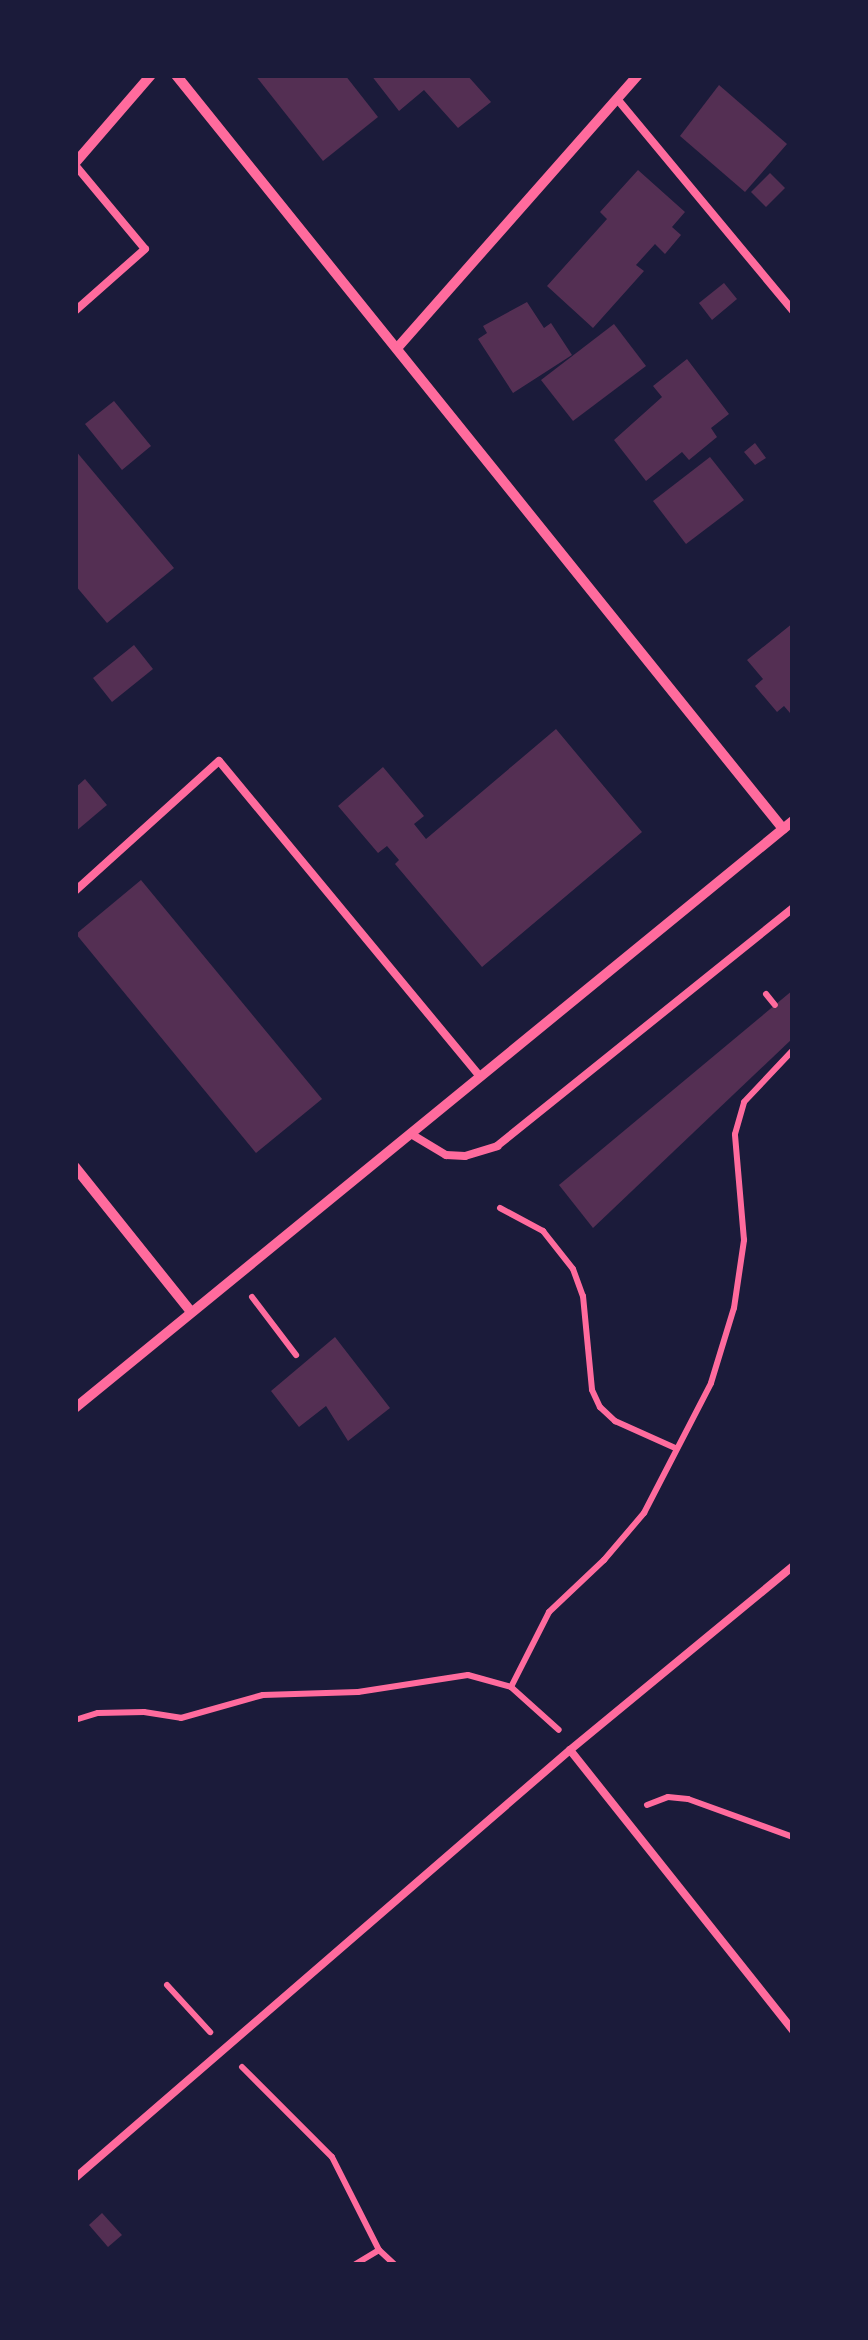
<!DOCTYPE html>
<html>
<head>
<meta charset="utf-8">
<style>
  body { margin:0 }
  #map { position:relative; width:868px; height:2340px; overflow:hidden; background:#1b1b3a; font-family:"Archivo Narrow",sans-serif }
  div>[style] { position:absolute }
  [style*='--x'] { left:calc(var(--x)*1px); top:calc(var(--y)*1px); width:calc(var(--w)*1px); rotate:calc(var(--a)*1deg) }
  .building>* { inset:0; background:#542f53 }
  .path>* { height:6px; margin:-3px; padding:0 3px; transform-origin:3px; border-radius:3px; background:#ff6b9d }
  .service>* { height:8px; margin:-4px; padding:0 4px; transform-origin:4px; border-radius:4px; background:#ff6b9d }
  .minor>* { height:10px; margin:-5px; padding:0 5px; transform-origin:5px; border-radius:5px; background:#ff6b9d }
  span { translate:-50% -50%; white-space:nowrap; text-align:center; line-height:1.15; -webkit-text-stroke:8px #1b1b3a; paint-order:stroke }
  .frame { position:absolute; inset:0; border:78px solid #1b1b3a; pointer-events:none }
</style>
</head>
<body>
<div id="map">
  <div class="building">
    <div style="clip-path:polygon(255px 75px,345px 75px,378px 117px,323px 161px)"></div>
    <div style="clip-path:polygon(371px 75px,467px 75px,491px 102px,458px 128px,424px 90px,399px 111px)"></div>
    <div style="clip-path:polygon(719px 85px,787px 144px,745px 192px,680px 136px)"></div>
    <div style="clip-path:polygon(638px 170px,685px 212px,672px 227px,681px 235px,665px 254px,655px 244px,636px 265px,644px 271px,593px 328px,547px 286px,607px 219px,600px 212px)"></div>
    <div style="clip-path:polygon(770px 173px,785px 188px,766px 207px,751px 192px)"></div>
    <div style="clip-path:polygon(724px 283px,737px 299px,712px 320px,699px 303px)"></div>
    <div style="clip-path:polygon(527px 302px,544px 328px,551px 323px,572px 355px,513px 393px,478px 339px,487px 333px,483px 326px)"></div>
    <div style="clip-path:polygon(614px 324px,646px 366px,573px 421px,541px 380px)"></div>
    <div style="clip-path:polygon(687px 359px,729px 414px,711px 428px,717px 437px,689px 460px,682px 452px,646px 481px,614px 440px,662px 397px,653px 386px)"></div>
    <div style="clip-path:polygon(114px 401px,151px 446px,122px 470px,85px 424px)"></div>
    <div style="clip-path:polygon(755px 443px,766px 458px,755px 465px,744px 452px)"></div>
    <div style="clip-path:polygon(75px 450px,174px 568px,107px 623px,75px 585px)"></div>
    <div style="clip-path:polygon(710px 457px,744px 500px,686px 544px,653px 501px)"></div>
    <div style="clip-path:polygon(793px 623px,793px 711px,790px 713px,784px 706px,777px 712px,755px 686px,763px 679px,747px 660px)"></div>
    <div style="clip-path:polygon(134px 645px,153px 669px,112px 702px,93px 678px)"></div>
    <div style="clip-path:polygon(556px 729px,642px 832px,482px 967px,395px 864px,399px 860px,387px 846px,378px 853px,338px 806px,383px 767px,424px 816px,414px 824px,426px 839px)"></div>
    <div style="clip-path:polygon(85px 779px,107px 805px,75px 832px,75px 788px)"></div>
    <div style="clip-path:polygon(141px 880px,322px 1099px,256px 1153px,76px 934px)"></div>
    <div style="clip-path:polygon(793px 990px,793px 1038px,593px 1228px,559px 1185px)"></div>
    <div style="clip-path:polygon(335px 1337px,390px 1408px,348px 1441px,326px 1406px,299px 1427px,271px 1391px)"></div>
    <div style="clip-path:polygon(102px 2213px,122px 2235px,108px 2247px,89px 2225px)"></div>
  </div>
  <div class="path">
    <div style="--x:766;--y:994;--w:14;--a:51"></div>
    <div style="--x:500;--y:1208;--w:49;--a:28.1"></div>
    <div style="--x:543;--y:1231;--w:48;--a:51.7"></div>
    <div style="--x:573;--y:1269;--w:29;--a:70"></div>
    <div style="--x:583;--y:1296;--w:94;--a:84.5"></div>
    <div style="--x:592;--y:1390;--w:19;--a:65"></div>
    <div style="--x:600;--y:1407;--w:21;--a:43"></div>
    <div style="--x:615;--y:1421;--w:66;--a:24.2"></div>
    <div style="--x:252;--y:1297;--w:73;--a:52.8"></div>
    <div style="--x:511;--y:1687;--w:84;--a:-63.1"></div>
    <div style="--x:549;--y:1612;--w:76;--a:-43.4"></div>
    <div style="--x:604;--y:1560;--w:62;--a:-49.6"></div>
    <div style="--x:644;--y:1513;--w:146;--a:-62.7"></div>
    <div style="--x:711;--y:1383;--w:78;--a:-73"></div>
    <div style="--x:734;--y:1308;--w:69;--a:-81.6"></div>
    <div style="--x:744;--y:1240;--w:106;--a:-94.9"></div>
    <div style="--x:735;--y:1134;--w:33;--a:-74"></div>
    <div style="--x:744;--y:1102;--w:71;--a:-46.7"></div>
    <div style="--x:75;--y:1720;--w:24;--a:-17"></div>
    <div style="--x:98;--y:1713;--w:46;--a:-1.2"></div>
    <div style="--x:144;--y:1712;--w:37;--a:9"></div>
    <div style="--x:181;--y:1718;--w:85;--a:-15.7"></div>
    <div style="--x:263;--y:1695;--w:95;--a:-1.8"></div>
    <div style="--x:358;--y:1692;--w:111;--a:-8.8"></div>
    <div style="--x:468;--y:1675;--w:45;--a:15.6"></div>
    <div style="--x:511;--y:1687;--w:64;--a:41.9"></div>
    <div style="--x:647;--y:1805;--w:22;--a:-21"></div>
    <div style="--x:668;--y:1797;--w:20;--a:6"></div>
    <div style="--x:688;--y:1799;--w:112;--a:19.9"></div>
    <div style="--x:167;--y:1985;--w:64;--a:47.5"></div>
    <div style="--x:242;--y:2067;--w:127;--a:45"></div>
    <div style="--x:332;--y:2157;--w:104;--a:63.2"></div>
    <div style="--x:379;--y:2250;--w:22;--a:43"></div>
    <div style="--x:354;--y:2265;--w:29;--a:-31"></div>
  </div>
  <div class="service">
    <div style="--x:618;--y:100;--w:274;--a:50.3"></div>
    <div style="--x:75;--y:165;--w:109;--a:50.2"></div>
    <div style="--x:145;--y:249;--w:94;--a:138.5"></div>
    <div style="--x:75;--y:891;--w:194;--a:-42.1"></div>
    <div style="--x:219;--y:761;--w:410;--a:50.4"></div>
    <div style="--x:411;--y:1134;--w:41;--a:31"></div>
    <div style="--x:446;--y:1155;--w:19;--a:3"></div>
    <div style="--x:465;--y:1156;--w:34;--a:-17"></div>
    <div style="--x:497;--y:1146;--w:380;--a:-38.8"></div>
    <div style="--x:570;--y:1750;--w:358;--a:51.5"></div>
    <div style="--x:75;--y:2178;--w:654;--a:-40.85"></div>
    <div style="--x:570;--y:1750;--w:289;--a:-39.5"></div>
  </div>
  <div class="minor">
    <div style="--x:176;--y:75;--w:968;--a:51.16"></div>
    <div style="--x:75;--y:163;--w:116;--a:-49.2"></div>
    <div style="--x:399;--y:346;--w:361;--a:-48.6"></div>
    <div style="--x:75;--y:1167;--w:186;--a:51.3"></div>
    <div style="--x:75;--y:1408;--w:927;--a:-39.27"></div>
  </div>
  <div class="frame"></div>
</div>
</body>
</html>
